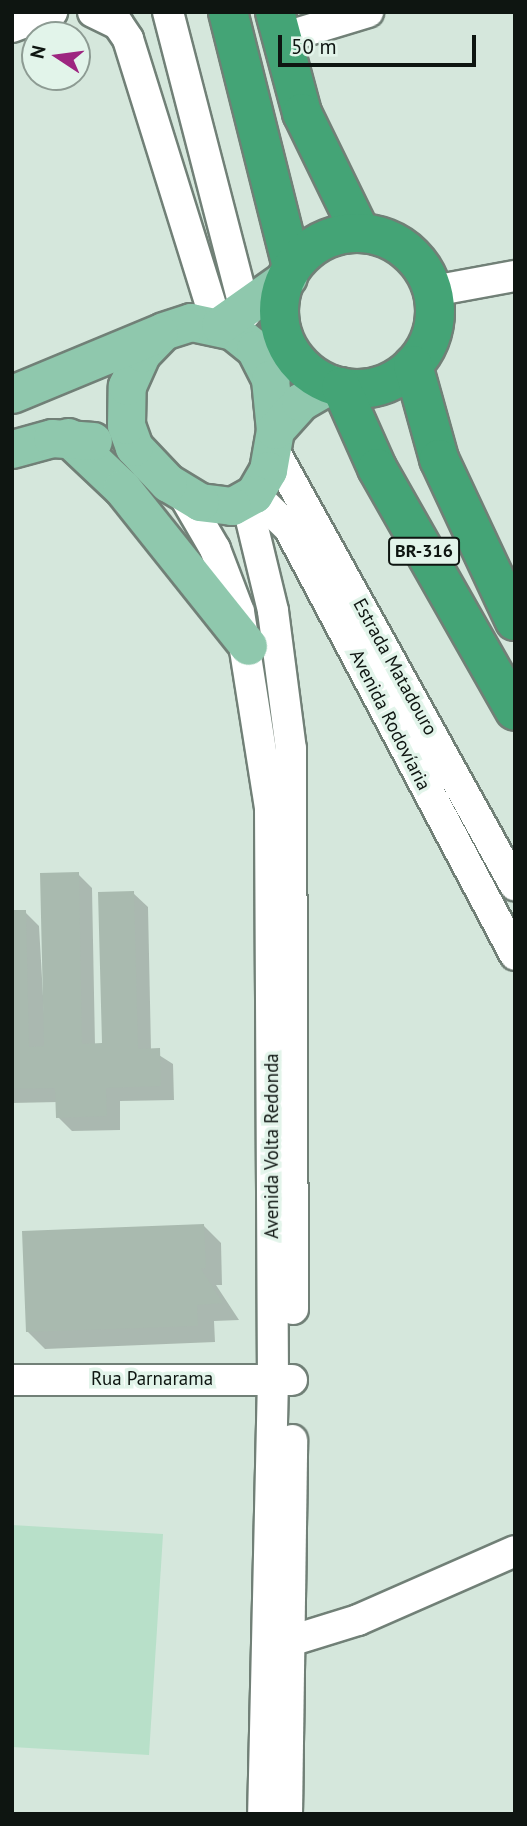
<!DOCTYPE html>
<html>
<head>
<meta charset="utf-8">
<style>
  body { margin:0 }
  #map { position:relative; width:527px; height:1826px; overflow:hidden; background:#d5e7dc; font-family:"PT Sans",sans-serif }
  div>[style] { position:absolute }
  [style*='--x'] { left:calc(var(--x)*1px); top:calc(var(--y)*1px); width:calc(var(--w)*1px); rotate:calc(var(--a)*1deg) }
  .green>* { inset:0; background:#b8e0c9 }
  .shadow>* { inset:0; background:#0003 }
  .building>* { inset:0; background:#a9baaf }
  .roads { filter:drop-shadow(2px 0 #718077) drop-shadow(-2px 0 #718077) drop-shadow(0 2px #718077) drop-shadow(0 -2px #718077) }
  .minor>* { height:30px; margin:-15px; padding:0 15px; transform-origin:15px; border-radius:15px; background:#fff }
  .major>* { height:37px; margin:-18.5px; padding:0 18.5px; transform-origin:18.5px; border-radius:18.5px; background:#8fc8ad }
  .highway>* { height:38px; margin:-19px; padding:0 19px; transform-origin:19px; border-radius:19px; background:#44a476 }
  .highway>.ring { margin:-19px; padding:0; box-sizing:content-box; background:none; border:38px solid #44a476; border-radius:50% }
  span { translate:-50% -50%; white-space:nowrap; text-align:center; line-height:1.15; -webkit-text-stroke:7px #e2f4ea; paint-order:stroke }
  .shield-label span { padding:2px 5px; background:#e2f4ea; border:2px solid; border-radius:5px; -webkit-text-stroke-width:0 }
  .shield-label { font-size:18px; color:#0e1511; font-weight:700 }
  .street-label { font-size:19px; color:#0e1511 }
  .frame { position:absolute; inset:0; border:14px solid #0e1511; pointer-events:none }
  .north { position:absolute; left:21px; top:21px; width:70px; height:70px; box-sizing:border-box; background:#e2f4ea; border:2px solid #8d9b93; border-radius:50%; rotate:283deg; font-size:19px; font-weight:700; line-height:28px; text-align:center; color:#0e1511 }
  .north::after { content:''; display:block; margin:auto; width:24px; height:32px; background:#9d2680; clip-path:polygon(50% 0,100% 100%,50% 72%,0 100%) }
  .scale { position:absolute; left:278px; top:35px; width:198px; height:32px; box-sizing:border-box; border:4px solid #0e1511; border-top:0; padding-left:9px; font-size:21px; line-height:24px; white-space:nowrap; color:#0e1511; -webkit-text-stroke:5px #e2f4ea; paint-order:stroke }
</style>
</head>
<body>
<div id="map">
  <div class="green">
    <div style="clip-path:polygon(12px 1525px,163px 1534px,149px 1755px,12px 1747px)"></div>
  </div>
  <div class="shadow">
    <div style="clip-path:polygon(78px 874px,92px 888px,95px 1045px,103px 1045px,133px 893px,148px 907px,151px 1050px,173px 1064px,174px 1100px,120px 1101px,120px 1130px,72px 1131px,58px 1117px,58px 1102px,12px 1103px,12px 912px,25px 912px,39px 926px,46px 1048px)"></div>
    <div style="clip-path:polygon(204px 1226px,221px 1243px,222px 1285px,216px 1285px,239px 1320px,214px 1321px,215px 1342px,45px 1349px,27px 1331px)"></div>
  </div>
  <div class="building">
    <div style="clip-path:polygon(79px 872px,82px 1044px,102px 1043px,98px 892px,134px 891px,138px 1049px,160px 1048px,161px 1086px,106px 1088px,107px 1116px,56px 1118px,55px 1088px,12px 1089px,12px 910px,26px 910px,29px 1047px,44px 1046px,40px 873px)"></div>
    <div style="clip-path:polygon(204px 1224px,206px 1268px,201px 1269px,223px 1303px,197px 1305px,198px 1326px,26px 1332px,22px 1231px)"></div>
  </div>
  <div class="roads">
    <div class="minor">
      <div style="--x:93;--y:12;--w:28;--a:26"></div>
      <div style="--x:118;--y:24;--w:18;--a:56"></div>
      <div style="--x:128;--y:39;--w:299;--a:72.7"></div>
      <div style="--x:168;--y:12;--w:311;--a:75.5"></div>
      <div style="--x:12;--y:27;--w:43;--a:-20.6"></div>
      <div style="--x:282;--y:38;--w:90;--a:-16.8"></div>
      <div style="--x:433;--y:291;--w:83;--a:-10.4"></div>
      <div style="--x:273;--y:449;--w:499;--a:61"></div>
      <div style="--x:183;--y:494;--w:64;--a:59.8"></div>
      <div style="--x:215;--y:549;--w:67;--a:69.1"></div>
      <div style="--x:239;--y:612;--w:198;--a:81"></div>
      <div style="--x:270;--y:808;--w:571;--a:89.7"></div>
      <div style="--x:273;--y:1379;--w:435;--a:91.3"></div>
      <div style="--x:254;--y:494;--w:49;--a:44.2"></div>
      <div style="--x:289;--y:528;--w:483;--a:62.1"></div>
      <div style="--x:246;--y:499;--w:115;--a:76.4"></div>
      <div style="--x:273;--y:611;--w:139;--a:82.6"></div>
      <div style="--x:291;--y:749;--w:560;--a:89.8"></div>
      <div style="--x:12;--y:1380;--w:280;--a:0"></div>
      <div style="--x:274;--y:1646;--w:88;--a:-17.2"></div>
      <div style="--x:358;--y:1620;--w:171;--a:-23.7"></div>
      <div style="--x:287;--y:1814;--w:374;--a:-89.2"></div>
    </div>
    <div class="major">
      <div style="--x:191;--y:322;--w:43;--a:12.1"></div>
      <div style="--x:233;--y:331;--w:28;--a:39"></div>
      <div style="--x:255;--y:349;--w:34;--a:63"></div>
      <div style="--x:270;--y:379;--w:51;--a:84.4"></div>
      <div style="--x:275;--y:430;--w:41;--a:99.9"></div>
      <div style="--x:268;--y:470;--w:28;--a:120"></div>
      <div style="--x:254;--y:494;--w:25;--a:151"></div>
      <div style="--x:232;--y:506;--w:32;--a:-173"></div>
      <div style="--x:200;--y:502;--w:37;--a:-149"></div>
      <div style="--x:168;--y:483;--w:50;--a:-133.4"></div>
      <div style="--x:134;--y:447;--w:23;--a:-110"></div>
      <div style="--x:126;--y:425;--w:39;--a:-89"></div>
      <div style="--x:127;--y:386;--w:36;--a:-66"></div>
      <div style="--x:142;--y:353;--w:30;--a:-46"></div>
      <div style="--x:163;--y:331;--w:29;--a:-18"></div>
      <div style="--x:220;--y:325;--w:83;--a:-35.2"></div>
      <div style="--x:12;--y:394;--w:159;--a:-22.5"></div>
      <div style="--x:275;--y:430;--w:38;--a:-48"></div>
      <div style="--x:300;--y:402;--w:36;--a:-30"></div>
      <div style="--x:68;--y:437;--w:74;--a:43.4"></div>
      <div style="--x:122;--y:488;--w:202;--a:51.4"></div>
      <div style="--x:12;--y:449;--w:41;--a:-15.4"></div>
      <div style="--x:52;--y:438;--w:41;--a:4.2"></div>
    </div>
    <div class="highway">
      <div style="--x:228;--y:12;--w:263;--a:75.9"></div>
      <div style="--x:275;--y:12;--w:105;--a:75"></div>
      <div style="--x:302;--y:113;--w:132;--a:64"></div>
      <div class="ring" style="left:279px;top:233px;width:118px;height:118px"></div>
      <div style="--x:413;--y:365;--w:98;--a:74.5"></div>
      <div style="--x:439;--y:459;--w:179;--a:64.9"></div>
      <div style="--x:341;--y:387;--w:89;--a:66"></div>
      <div style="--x:377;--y:468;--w:279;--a:60.4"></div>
    </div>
  </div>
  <div class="shield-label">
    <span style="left:424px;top:551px">BR-316</span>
  </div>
  <div class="street-label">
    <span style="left:395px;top:667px;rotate:61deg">Estrada Matadouro</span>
    <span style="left:390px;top:720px;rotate:63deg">Avenida Rodovíaria</span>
    <span style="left:272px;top:1146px;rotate:-90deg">Avenida Volta Redonda</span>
    <span style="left:152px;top:1379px">Rua Parnarama</span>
  </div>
  <div class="frame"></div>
  <div class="north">N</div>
  <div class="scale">50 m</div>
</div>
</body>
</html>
